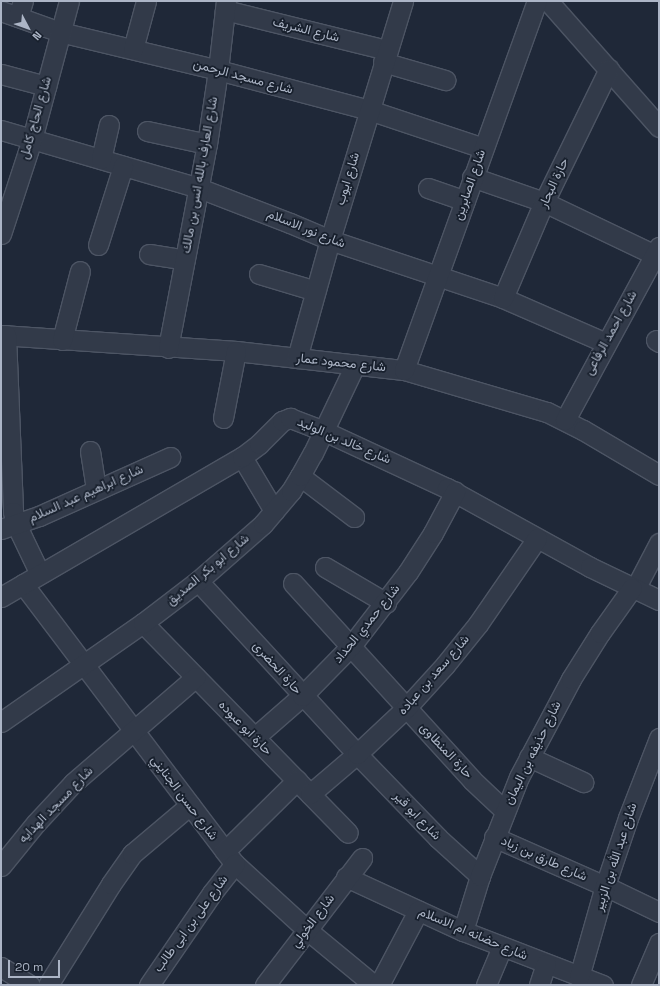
<!DOCTYPE html>
<html>
<head>
<meta charset="utf-8">
<style>
  body { margin:0 }
  #map { position:relative; width:660px; height:986px; overflow:hidden; background:#1f2838; font-family:"Space Grotesk",Vazirmatn,sans-serif }
  div>[style] { position:absolute }
  [style*='--x'] { left:calc(var(--x)*1px); top:calc(var(--y)*1px); width:calc(var(--w)*1px); rotate:calc(var(--a)*1deg) }
  .roads { filter:drop-shadow(1px 0 #4d5564) drop-shadow(-1px 0 #4d5564) drop-shadow(0 1px #4d5564) drop-shadow(0 -1px #4d5564) }
  .minor>* { height:19px; margin:-9.5px; padding:0 9.5px; transform-origin:9.5px; border-radius:9.5px; background:#323a49 }
  span { translate:-50% -50%; white-space:nowrap; text-align:center; line-height:1.15; -webkit-text-stroke:3.5px #18202d; paint-order:stroke }
  .street-label { font-size:13px; color:#acb5c6 }
  .frame { position:absolute; inset:0; border:2px solid #acb5c6; pointer-events:none }
  .north { position:absolute; left:8px; top:8px; width:40px; height:40px; -webkit-text-stroke:3px #18202d; paint-order:stroke; rotate:131deg; font-size:11px; font-weight:700; line-height:16px; text-align:center; color:#acb5c6 }
  .north::after { content:''; display:block; margin:auto; width:14px; height:18px; background:#acb5c6; clip-path:polygon(50% 0,100% 100%,50% 72%,0 100%) }
  .scale { position:absolute; left:8px; top:960px; width:52px; height:18px; box-sizing:border-box; border:2px solid #acb5c6; border-top:0; padding-left:5px; font-size:12px; line-height:14px; white-space:nowrap; color:#acb5c6; -webkit-text-stroke:3px #18202d; paint-order:stroke }
</style>
</head>
<body>
<div id="map">
  <div class="roads">
    <div class="minor">
      <div style="--x:548;--y:1;--w:168;--a:48.6"></div>
      <div style="--x:225;--y:10;--w:167;--a:13.9"></div>
      <div style="--x:1;--y:11;--w:63;--a:19.6"></div>
      <div style="--x:60;--y:32;--w:163;--a:13.5"></div>
      <div style="--x:218;--y:70;--w:156;--a:14.8"></div>
      <div style="--x:369;--y:110;--w:120;--a:18.4"></div>
      <div style="--x:18;--y:17;--w:17;--a:-73"></div>
      <div style="--x:133;--y:49;--w:50;--a:-74.8"></div>
      <div style="--x:383;--y:62;--w:65;--a:16.2"></div>
      <div style="--x:1;--y:74;--w:47;--a:14.9"></div>
      <div style="--x:1;--y:130;--w:206;--a:16.3"></div>
      <div style="--x:199;--y:188;--w:97;--a:21"></div>
      <div style="--x:290;--y:223;--w:43;--a:23"></div>
      <div style="--x:330;--y:240;--w:182;--a:18.5"></div>
      <div style="--x:503;--y:298;--w:112;--a:23.6"></div>
      <div style="--x:147;--y:131;--w:61;--a:12.2"></div>
      <div style="--x:101;--y:159;--w:35;--a:-77"></div>
      <div style="--x:472;--y:177;--w:76;--a:19.1"></div>
      <div style="--x:544;--y:202;--w:123;--a:25.5"></div>
      <div style="--x:428;--y:188;--w:39;--a:19"></div>
      <div style="--x:1;--y:234;--w:100;--a:-71.9"></div>
      <div style="--x:32;--y:139;--w:143;--a:-75"></div>
      <div style="--x:98;--y:245;--w:83;--a:-72.4"></div>
      <div style="--x:149;--y:254;--w:36;--a:9"></div>
      <div style="--x:259;--y:274;--w:59;--a:16.6"></div>
      <div style="--x:503;--y:298;--w:104;--a:-66.9"></div>
      <div style="--x:544;--y:202;--w:148;--a:-64"></div>
      <div style="--x:1;--y:335;--w:236;--a:3.9"></div>
      <div style="--x:236;--y:351;--w:169;--a:6.5"></div>
      <div style="--x:404;--y:370;--w:149;--a:16.4"></div>
      <div style="--x:547;--y:412;--w:40;--a:26.6"></div>
      <div style="--x:583;--y:430;--w:88;--a:30.6"></div>
      <div style="--x:6;--y:335;--w:177;--a:87.7"></div>
      <div style="--x:13;--y:512;--w:12;--a:76"></div>
      <div style="--x:16;--y:524;--w:55;--a:64.4"></div>
      <div style="--x:62;--y:340;--w:71;--a:-75.4"></div>
      <div style="--x:656;--y:340;--w:4;--a:34"></div>
      <div style="--x:168;--y:348;--w:208;--a:-79.2"></div>
      <div style="--x:207;--y:144;--w:75;--a:-81.5"></div>
      <div style="--x:218;--y:70;--w:69;--a:-83.4"></div>
      <div style="--x:297;--y:358;--w:123;--a:-74.4"></div>
      <div style="--x:330;--y:240;--w:250;--a:-73"></div>
      <div style="--x:404;--y:370;--w:392;--a:-70.2"></div>
      <div style="--x:223;--y:418;--w:68;--a:-79"></div>
      <div style="--x:565;--y:420;--w:197;--a:-61.5"></div>
      <div style="--x:90;--y:451;--w:39;--a:81"></div>
      <div style="--x:242;--y:457;--w:63;--a:59.3"></div>
      <div style="--x:300;--y:476;--w:68;--a:37.2"></div>
      <div style="--x:1;--y:529;--w:40;--a:-18.9"></div>
      <div style="--x:39;--y:516;--w:144;--a:-24.2"></div>
      <div style="--x:325;--y:567;--w:71;--a:30.5"></div>
      <div style="--x:198;--y:581;--w:235;--a:47.4"></div>
      <div style="--x:357;--y:754;--w:117;--a:46"></div>
      <div style="--x:438;--y:838;--w:57;--a:42.1"></div>
      <div style="--x:293;--y:583;--w:266;--a:47.7"></div>
      <div style="--x:472;--y:780;--w:45;--a:43.2"></div>
      <div style="--x:23;--y:584;--w:351;--a:52.9"></div>
      <div style="--x:235;--y:864;--w:96;--a:42.5"></div>
      <div style="--x:306;--y:929;--w:88;--a:39.5"></div>
      <div style="--x:635;--y:589;--w:52;--a:-62.4"></div>
      <div style="--x:1;--y:597;--w:279;--a:-30.2"></div>
      <div style="--x:242;--y:457;--w:21;--a:-37"></div>
      <div style="--x:259;--y:444;--w:33;--a:-45"></div>
      <div style="--x:282;--y:421;--w:9;--a:-21"></div>
      <div style="--x:290;--y:418;--w:36;--a:21"></div>
      <div style="--x:324;--y:431;--w:136;--a:24.9"></div>
      <div style="--x:447;--y:488;--w:163;--a:28.9"></div>
      <div style="--x:590;--y:567;--w:76;--a:25.6"></div>
      <div style="--x:143;--y:623;--w:293;--a:45.7"></div>
      <div style="--x:1;--y:722;--w:173;--a:-34.9"></div>
      <div style="--x:143;--y:623;--w:69;--a:-37.4"></div>
      <div style="--x:198;--y:581;--w:86;--a:-41.2"></div>
      <div style="--x:263;--y:524;--w:43;--a:-49.7"></div>
      <div style="--x:291;--y:491;--w:17;--a:-59"></div>
      <div style="--x:300;--y:476;--w:26;--a:-61"></div>
      <div style="--x:313;--y:453;--w:98;--a:-64.5"></div>
      <div style="--x:255;--y:737;--w:62;--a:-41.1"></div>
      <div style="--x:302;--y:696;--w:70;--a:-45.6"></div>
      <div style="--x:351;--y:646;--w:93;--a:-52.4"></div>
      <div style="--x:408;--y:572;--w:46;--a:-57.3"></div>
      <div style="--x:433;--y:533;--w:47;--a:-61.8"></div>
      <div style="--x:529;--y:757;--w:60;--a:24.8"></div>
      <div style="--x:310;--y:794;--w:62;--a:-40.4"></div>
      <div style="--x:357;--y:754;--w:67;--a:-43.2"></div>
      <div style="--x:406;--y:708;--w:58;--a:-47.8"></div>
      <div style="--x:445;--y:665;--w:53;--a:-51.2"></div>
      <div style="--x:478;--y:624;--w:104;--a:-55.5"></div>
      <div style="--x:494;--y:837;--w:121;--a:23.8"></div>
      <div style="--x:605;--y:886;--w:60;--a:25.7"></div>
      <div style="--x:225;--y:851;--w:101;--a:-44.6"></div>
      <div style="--x:1;--y:866;--w:55;--a:-50.9"></div>
      <div style="--x:36;--y:823;--w:54;--a:-47.2"></div>
      <div style="--x:73;--y:783;--w:162;--a:-40.8"></div>
      <div style="--x:346;--y:877;--w:129;--a:24.8"></div>
      <div style="--x:463;--y:931;--w:150;--a:21.1"></div>
      <div style="--x:463;--y:931;--w:58;--a:-72.8"></div>
      <div style="--x:480;--y:876;--w:106;--a:-68.5"></div>
      <div style="--x:519;--y:777;--w:111;--a:-62"></div>
      <div style="--x:571;--y:679;--w:54;--a:-57.8"></div>
      <div style="--x:600;--y:633;--w:55;--a:-54.6"></div>
      <div style="--x:1;--y:967;--w:34;--a:32"></div>
      <div style="--x:579;--y:977;--w:95;--a:-74.1"></div>
      <div style="--x:605;--y:886;--w:72;--a:-71.3"></div>
      <div style="--x:628;--y:818;--w:86;--a:-68.8"></div>
      <div style="--x:48;--y:985;--w:119;--a:-58"></div>
      <div style="--x:111;--y:884;--w:37;--a:-55"></div>
      <div style="--x:132;--y:854;--w:76;--a:-40.2"></div>
      <div style="--x:149;--y:985;--w:112;--a:-55.6"></div>
      <div style="--x:212;--y:893;--w:37;--a:-52"></div>
      <div style="--x:265;--y:985;--w:160;--a:-52.6"></div>
      <div style="--x:379;--y:985;--w:84;--a:-62.2"></div>
      <div style="--x:486;--y:985;--w:41;--a:-67.2"></div>
      <div style="--x:539;--y:985;--w:22;--a:-72"></div>
      <div style="--x:641;--y:985;--w:46;--a:-66.8"></div>
    </div>
  </div>
  <div class="street-label">
    <span style="left:306px;top:30px;rotate:14deg">شارع الشريف</span>
    <span style="left:243px;top:77px;rotate:15deg">شارع مسجد الرحمن</span>
    <span style="left:36px;top:118px;rotate:-74deg">شارع الحاج كامل</span>
    <span style="left:200px;top:175px;rotate:-80deg">شارع العارف بالله انس بن مالك</span>
    <span style="left:348px;top:179px;rotate:-73deg">شارع ايوب</span>
    <span style="left:554px;top:183px;rotate:-65deg">حارة البحار</span>
    <span style="left:470px;top:185px;rotate:-71deg">شارع الصابرين</span>
    <span style="left:306px;top:229px;rotate:22deg">شارع نور الاسلام</span>
    <span style="left:611px;top:333px;rotate:-61deg">شارع احمد الرفاعى</span>
    <span style="left:341px;top:363px;rotate:6deg">شارع محمود عمار</span>
    <span style="left:344px;top:441px;rotate:23deg">شارع خالد بن الوليد</span>
    <span style="left:86px;top:494px;rotate:-24deg">شارع ابراهيم عبد السلام</span>
    <span style="left:208px;top:570px;rotate:-40deg">شارع ابو بكر الصديق</span>
    <span style="left:367px;top:624px;rotate:-51deg">شارع حمدي الحداد</span>
    <span style="left:277px;top:668px;rotate:48deg">حارة الحضرى</span>
    <span style="left:434px;top:675px;rotate:-49deg">شارع سعد بن عباده</span>
    <span style="left:245px;top:728px;rotate:46deg">حارة ابو عبوده</span>
    <span style="left:446px;top:751px;rotate:47deg">حارة المنطاوى</span>
    <span style="left:533px;top:753px;rotate:-64deg">شارع حذيفه بن اليمان</span>
    <span style="left:184px;top:798px;rotate:53deg">شارع حسن الجنايني</span>
    <span style="left:56px;top:805px;rotate:-46deg">شارع مسجد الهدايه</span>
    <span style="left:417px;top:816px;rotate:46deg">شارع ابو قير</span>
    <span style="left:616px;top:857px;rotate:-72deg">شارع عبد الله بن الزبير</span>
    <span style="left:544px;top:859px;rotate:24deg">شارع طارق بن زياد</span>
    <span style="left:313px;top:921px;rotate:-53deg">شارع الخولي</span>
    <span style="left:191px;top:924px;rotate:-54deg">شارع على بن ابى طالب</span>
    <span style="left:473px;top:934px;rotate:23deg">شارع حضانه ام الاسلام</span>
  </div>
  <div class="frame"></div>
  <div class="north">N</div>
  <div class="scale">20 m</div>
</div>
</body>
</html>
